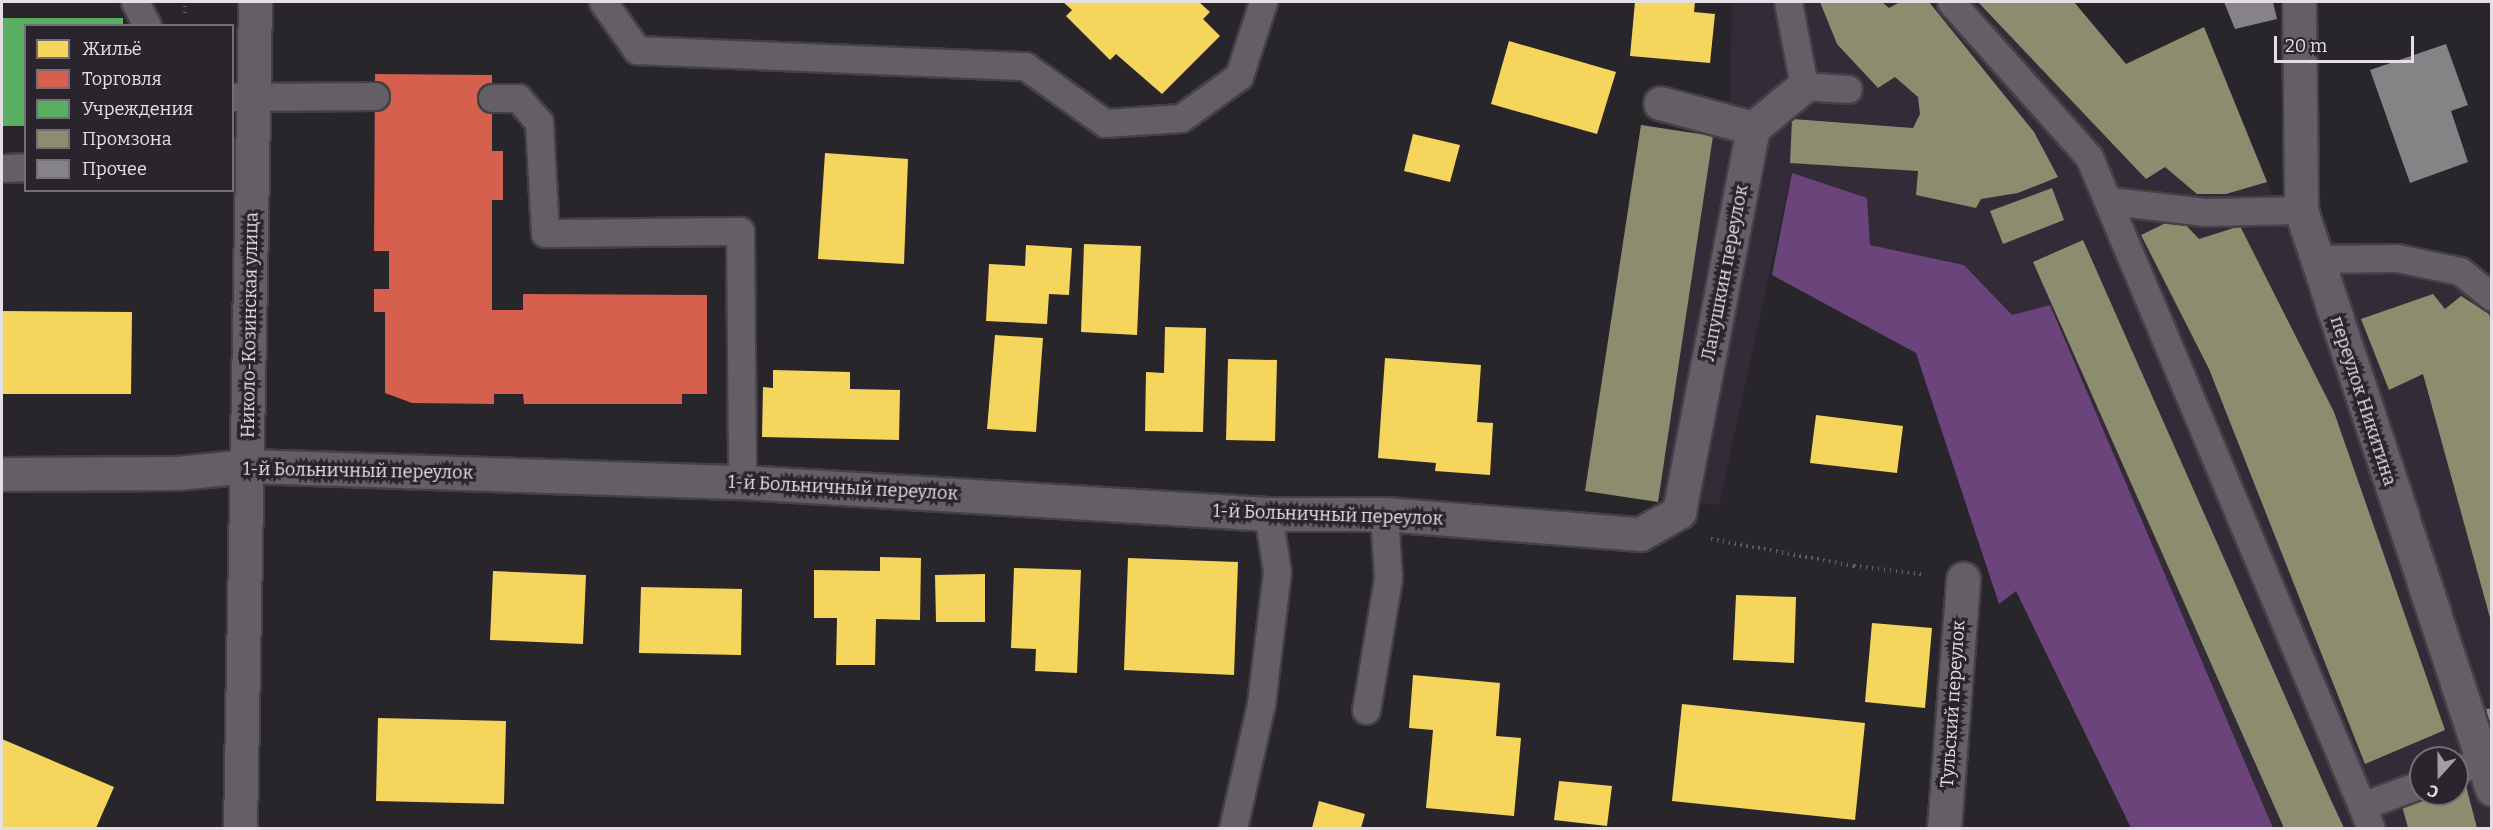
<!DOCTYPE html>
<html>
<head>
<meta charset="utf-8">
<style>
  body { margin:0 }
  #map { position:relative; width:2493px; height:830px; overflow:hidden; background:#29262b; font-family:Bitter,serif }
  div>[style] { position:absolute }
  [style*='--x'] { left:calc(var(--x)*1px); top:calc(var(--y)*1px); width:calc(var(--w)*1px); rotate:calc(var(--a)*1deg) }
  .built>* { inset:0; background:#332b37 }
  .forest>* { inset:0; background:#6a447b }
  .homes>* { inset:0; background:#f6d55c }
  .shops>* { inset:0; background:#d6604d }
  .public>* { inset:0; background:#5aae61 }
  .industry>* { inset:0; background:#8c8c6e }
  .building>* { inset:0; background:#868387 }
  .path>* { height:4px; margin-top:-2px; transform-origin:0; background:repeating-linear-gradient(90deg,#635e65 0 1.5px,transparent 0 6px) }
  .roads { filter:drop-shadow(2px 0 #434144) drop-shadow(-2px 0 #434144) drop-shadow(0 2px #434144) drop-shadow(0 -2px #434144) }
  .service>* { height:27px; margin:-13.5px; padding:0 13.5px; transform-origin:13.5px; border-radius:13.5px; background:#645e67 }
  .minor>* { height:33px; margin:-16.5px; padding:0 16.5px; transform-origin:16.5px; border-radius:16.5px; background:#645e67 }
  span { translate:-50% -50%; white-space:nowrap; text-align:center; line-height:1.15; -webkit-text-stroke:6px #2a252c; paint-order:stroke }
  .street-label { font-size:18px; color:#e3dfe4 }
  .frame { position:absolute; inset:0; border:3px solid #e3dfe4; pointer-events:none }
  .legend { position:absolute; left:24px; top:24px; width:210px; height:168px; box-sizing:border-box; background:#2a252c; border:2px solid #746f76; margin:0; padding:8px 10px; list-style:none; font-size:18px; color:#e3dfe4 }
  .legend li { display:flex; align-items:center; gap:12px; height:30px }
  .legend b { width:30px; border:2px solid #746f76 }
  .north { position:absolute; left:2409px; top:746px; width:60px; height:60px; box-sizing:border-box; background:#2a252c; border:2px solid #746f76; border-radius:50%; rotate:201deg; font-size:16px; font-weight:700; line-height:24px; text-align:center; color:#e3dfe4 }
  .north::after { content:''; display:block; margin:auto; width:21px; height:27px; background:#a29ea3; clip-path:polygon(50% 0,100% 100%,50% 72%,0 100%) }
  .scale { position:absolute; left:2274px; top:36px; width:140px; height:27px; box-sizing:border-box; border:3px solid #e3dfe4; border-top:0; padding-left:8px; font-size:18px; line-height:21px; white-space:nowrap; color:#e3dfe4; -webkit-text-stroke:4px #2a252c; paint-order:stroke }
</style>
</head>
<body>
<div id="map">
  <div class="built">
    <div style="clip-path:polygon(evenodd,1732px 2px,2074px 2px,2126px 64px,2204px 27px,2288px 232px,2491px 274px,2491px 828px,2273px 828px,2050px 305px,2012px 315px,1964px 265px,1870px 245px,1866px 198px,1791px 174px,1719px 505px,1585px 491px,1641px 125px,1714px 136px,1730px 100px,1732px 2px,2421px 758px,2457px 758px,2457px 794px,2421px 794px,2421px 758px)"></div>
  </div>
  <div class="forest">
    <div style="clip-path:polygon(1792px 173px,1867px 198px,1870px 245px,1964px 265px,2012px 315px,2050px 305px,2273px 828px,2131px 828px,2016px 591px,1999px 604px,1916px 353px,1772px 275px)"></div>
  </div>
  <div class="homes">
    <div style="clip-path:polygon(1063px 2px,1199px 2px,1210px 12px,1203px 19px,1220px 36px,1162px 94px,1116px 54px,1110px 60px,1066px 16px,1072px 10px)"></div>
    <div style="clip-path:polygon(1635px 2px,1695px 2px,1694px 12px,1715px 14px,1710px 63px,1630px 56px)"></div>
    <div style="clip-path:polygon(1509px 41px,1616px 72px,1597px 134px,1491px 104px)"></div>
    <div style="clip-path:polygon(1413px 134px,1460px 145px,1450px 182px,1404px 171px)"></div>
    <div style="clip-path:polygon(825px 153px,908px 159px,904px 264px,818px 259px)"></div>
    <div style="clip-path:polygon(1084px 244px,1141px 246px,1137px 335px,1081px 332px)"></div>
    <div style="clip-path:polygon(1026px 245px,1072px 248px,1069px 295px,1049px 294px,1047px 324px,986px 321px,989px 264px,1025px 266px)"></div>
    <div style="clip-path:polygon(2px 311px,132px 312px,131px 394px,2px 394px)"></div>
    <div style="clip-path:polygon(1165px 327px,1206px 328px,1203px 432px,1145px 431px,1146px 372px,1164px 373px)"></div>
    <div style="clip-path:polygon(995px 335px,1043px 338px,1036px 432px,987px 429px)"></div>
    <div style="clip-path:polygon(1385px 358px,1481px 365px,1477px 422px,1493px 423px,1490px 475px,1435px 471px,1436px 463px,1378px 458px)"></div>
    <div style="clip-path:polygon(1228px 359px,1277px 360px,1275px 441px,1226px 440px)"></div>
    <div style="clip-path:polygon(773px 370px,850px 372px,850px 389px,900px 390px,899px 440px,762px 437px,763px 387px,773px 388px)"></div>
    <div style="clip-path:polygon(1816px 415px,1903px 426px,1897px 473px,1810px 463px)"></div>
    <div style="clip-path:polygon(880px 557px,921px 558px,920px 620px,876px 619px,875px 665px,836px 665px,837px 618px,814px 618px,814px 570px,880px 571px)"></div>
    <div style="clip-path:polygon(1128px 558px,1238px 562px,1234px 675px,1124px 670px)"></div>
    <div style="clip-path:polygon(1014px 568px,1081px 570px,1077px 673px,1035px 671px,1036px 649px,1011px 648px)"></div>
    <div style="clip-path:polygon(493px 571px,586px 575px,583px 644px,490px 640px)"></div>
    <div style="clip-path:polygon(985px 574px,985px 622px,936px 622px,935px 575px)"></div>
    <div style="clip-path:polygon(641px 587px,742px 589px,741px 655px,639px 653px)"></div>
    <div style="clip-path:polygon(1736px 595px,1796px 597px,1794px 663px,1733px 660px)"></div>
    <div style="clip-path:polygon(1872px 623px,1932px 628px,1925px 708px,1865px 702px)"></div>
    <div style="clip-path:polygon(1413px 675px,1500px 683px,1496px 736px,1521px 738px,1514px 816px,1426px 808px,1433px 730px,1409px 728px)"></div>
    <div style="clip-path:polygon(1682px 704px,1865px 723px,1855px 820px,1672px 801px)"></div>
    <div style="clip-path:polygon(378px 718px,506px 721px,504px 804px,376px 801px)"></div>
    <div style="clip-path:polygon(2px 739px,114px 787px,96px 828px,2px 828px)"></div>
    <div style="clip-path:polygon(1559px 781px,1612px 786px,1607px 826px,1554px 820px)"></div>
    <div style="clip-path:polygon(1319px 801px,1365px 814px,1361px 828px,1312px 828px)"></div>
  </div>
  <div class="shops">
    <div style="clip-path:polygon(375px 74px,492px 75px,492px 151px,503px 151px,503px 200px,492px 200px,492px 310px,523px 310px,523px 294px,707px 295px,707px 394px,682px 394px,682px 404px,524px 404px,523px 394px,494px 394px,494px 404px,412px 403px,385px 393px,385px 312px,374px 312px,374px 289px,389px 289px,389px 251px,374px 251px)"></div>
  </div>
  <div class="public">
    <div style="clip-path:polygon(2px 18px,123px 18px,123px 26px,26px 26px,26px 126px,2px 126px)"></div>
  </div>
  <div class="industry">
    <div style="clip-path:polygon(1820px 2px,1882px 2px,1889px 8px,1900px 2px,1929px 2px,2034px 132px,2058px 177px,2018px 193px,1981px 199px,1976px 208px,1916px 195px,1918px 171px,1790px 163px,1792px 119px,1913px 128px,1920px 114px,1918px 97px,1895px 77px,1878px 88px,1837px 44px)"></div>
    <div style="clip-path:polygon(1978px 2px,2074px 2px,2126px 64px,2204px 27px,2267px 182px,2226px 194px,2197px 194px,2165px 167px,2146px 179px)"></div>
    <div style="clip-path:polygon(1641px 125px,1713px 136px,1658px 502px,1585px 491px)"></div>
    <div style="clip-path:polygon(2052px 188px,2064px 220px,2003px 244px,1990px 211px)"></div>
    <div style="clip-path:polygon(2178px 217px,2199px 239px,2240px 226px,2334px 412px,2445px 730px,2365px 764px,2209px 369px,2141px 235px)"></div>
    <div style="clip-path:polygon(2083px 240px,2330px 798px,2344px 828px,2284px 828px,2033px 262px)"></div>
    <div style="clip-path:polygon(2433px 294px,2445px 309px,2461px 296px,2489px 314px,2492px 325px,2492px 625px,2423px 374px,2389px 390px,2361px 319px)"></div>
    <div style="clip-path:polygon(2492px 708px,2492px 751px,2482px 710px)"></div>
    <div style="clip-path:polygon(2466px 786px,2477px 828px,2408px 828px,2401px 802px,2434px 794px,2457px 794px,2457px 788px)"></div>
  </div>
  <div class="building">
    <div style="clip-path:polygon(2224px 2px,2273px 2px,2277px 19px,2235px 29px)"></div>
    <div style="clip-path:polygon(2446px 44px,2468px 105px,2451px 111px,2468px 162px,2410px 183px,2370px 70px)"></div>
  </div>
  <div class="path">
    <div style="--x:185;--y:13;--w:11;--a:-90"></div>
    <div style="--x:1711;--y:539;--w:146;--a:10.7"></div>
    <div style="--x:1854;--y:566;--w:69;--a:6.6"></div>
  </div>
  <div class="roads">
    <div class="service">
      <div style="--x:135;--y:2;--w:27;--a:63"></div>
      <div style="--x:603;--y:2;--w:59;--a:54.7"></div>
      <div style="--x:637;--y:50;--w:388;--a:2.4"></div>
      <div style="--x:1025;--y:66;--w:98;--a:35.5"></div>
      <div style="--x:1105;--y:123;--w:76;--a:-3.8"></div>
      <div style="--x:1181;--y:118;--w:72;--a:-35.9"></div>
      <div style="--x:1239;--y:76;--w:78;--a:-72"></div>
      <div style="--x:1788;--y:2;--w:86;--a:79.2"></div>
      <div style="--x:1804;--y:86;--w:44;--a:3.9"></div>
      <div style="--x:1951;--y:2;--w:208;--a:48.3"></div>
      <div style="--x:2089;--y:157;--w:704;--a:67.19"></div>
      <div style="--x:2362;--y:806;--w:63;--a:-20.4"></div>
      <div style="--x:232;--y:97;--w:143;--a:-0.4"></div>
      <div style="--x:492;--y:98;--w:26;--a:0"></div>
      <div style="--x:518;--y:98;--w:32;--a:49"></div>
      <div style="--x:539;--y:122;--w:111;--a:86.9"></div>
      <div style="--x:545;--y:233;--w:195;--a:-0.6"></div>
      <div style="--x:740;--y:231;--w:251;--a:89.5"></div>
      <div style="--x:2;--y:168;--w:24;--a:-2"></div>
      <div style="--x:2110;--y:201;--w:96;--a:6.6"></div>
      <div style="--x:2205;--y:212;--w:96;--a:-1.2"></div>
      <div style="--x:2318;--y:259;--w:79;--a:-0.7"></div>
      <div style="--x:2397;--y:258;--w:64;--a:11.7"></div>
      <div style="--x:2460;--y:271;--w:41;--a:39.1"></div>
      <div style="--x:1366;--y:710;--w:134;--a:-80.5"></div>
      <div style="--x:1388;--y:578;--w:64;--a:-93.6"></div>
      <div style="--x:2457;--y:770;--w:24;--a:-19"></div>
      <div style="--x:2362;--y:806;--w:24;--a:68"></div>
      <div style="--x:1233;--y:828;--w:127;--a:-77.3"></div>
      <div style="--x:1261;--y:704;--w:133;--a:-83.1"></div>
      <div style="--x:1277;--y:572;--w:59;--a:-98.8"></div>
    </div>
    <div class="minor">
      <div style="--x:2299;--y:2;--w:208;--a:89.4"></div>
      <div style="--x:2301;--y:210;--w:610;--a:71.74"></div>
      <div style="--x:1753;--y:128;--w:66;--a:-39.5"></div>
      <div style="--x:2;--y:474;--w:175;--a:-0.3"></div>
      <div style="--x:177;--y:473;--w:72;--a:-5.6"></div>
      <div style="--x:249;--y:466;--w:493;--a:1.9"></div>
      <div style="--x:742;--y:482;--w:527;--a:3.48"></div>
      <div style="--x:1268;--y:514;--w:116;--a:0"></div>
      <div style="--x:1384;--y:514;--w:257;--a:4.5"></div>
      <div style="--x:1640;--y:534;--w:45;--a:-29.4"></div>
      <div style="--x:1679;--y:512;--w:391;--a:-79.1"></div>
      <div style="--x:1753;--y:128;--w:96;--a:-165"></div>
      <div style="--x:240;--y:828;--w:826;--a:-88.96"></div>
      <div style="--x:1944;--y:828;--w:250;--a:-85.6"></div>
    </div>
  </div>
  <div class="street-label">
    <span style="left:1725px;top:273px;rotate:-79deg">Лапушкин переулок</span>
    <span style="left:250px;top:325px;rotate:-89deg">Николо-Козинская улица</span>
    <span style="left:2363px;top:401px;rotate:72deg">переулок Никитина</span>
    <span style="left:358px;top:471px;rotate:1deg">1-й Больничный переулок</span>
    <span style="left:843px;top:488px;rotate:3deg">1-й Больничный переулок</span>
    <span style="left:1328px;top:515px;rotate:2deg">1-й Больничный переулок</span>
    <span style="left:1953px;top:704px;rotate:-86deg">Тульский переулок</span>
  </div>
  <div class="frame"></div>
  <ul class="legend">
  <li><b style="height:16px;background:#f6d55c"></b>Жильё</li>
  <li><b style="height:16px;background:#d6604d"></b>Торговля</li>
  <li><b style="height:16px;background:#5aae61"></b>Учреждения</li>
  <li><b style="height:16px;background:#8c8c6e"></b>Промзона</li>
  <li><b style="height:16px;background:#868387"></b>Прочее</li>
  </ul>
  <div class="north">С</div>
  <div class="scale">20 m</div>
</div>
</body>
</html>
